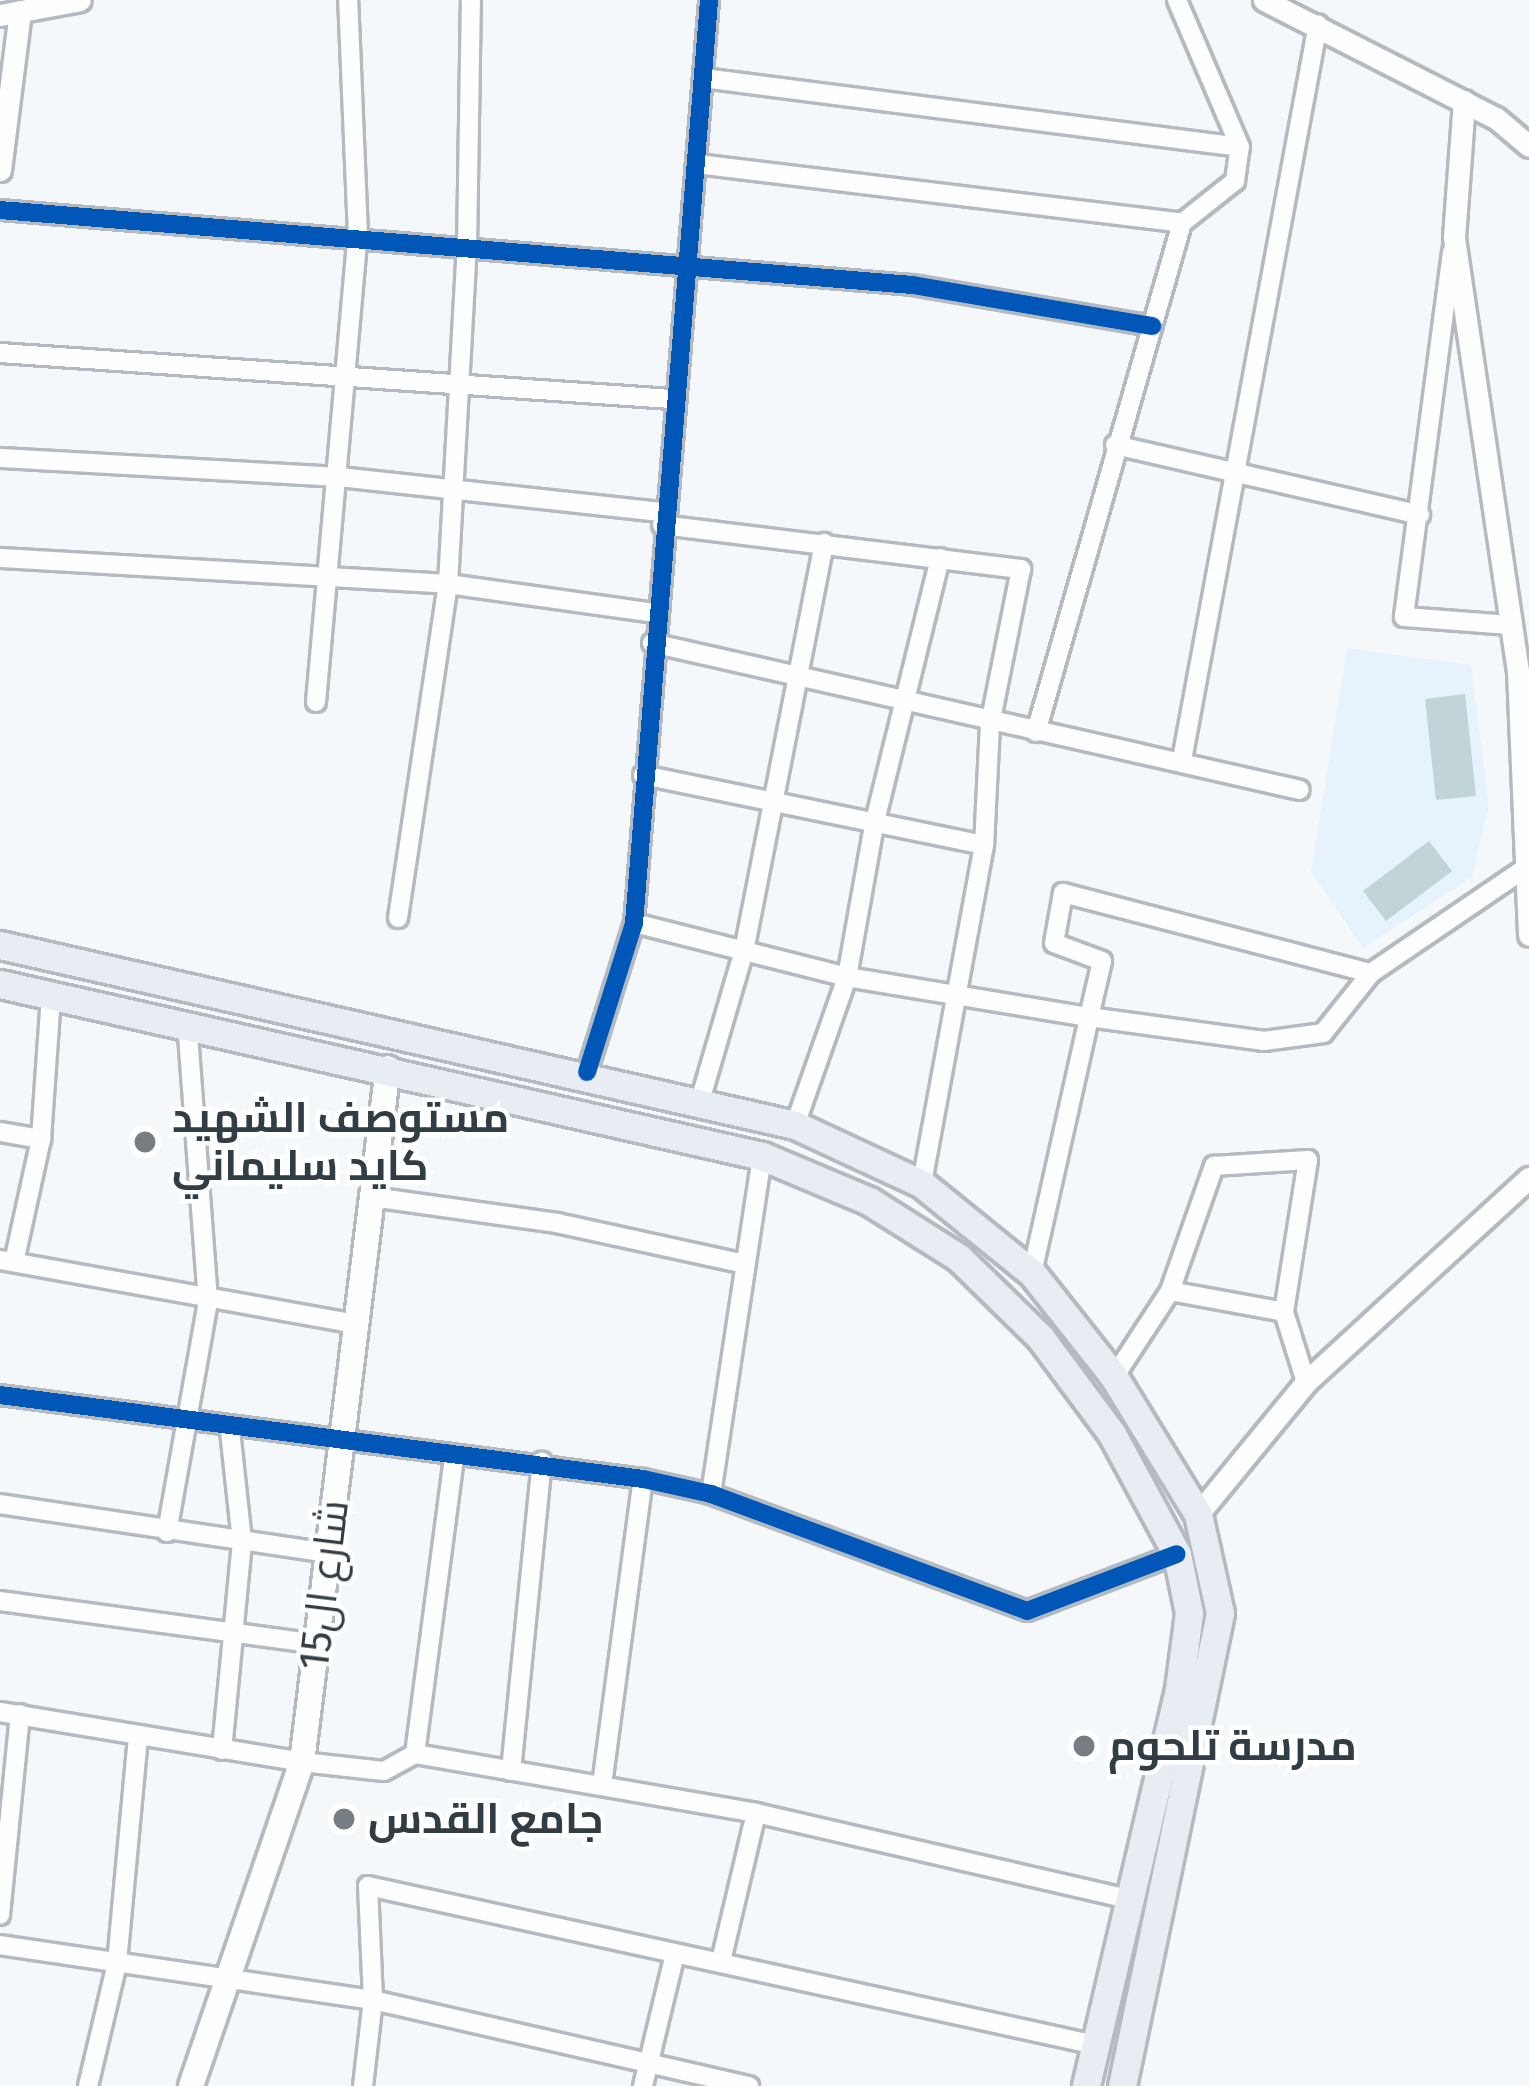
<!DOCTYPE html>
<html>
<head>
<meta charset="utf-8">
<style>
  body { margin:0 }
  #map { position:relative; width:1529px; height:2086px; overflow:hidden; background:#f5f8fb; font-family:"Fira Sans",Cairo,sans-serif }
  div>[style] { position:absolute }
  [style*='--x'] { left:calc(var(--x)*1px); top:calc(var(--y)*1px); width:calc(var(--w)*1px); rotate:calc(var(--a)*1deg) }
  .built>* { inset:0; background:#e6f3fc }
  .building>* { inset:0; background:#c1d4d8 }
  .roads { filter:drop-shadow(3px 0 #b4babf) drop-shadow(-3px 0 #b4babf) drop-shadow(0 3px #b4babf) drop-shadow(0 -3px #b4babf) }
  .minor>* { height:18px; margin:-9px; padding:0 9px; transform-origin:9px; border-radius:9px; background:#fefefe }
  .tertiary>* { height:21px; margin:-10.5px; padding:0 10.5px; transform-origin:10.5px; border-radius:10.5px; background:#fefefe }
  .secondary>* { height:24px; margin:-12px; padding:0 12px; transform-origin:12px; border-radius:12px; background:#fefefe }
  .primary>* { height:27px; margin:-13.5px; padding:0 13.5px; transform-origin:13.5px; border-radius:13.5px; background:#e8ecf3 }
  .cycleway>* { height:18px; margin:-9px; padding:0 9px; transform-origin:9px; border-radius:9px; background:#0057b8 }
  .dots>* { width:33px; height:33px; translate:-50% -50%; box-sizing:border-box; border:6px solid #fff; border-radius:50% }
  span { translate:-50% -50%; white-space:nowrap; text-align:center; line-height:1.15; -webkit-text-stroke:9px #fff; paint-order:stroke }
  .poi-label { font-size:42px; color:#313d44; font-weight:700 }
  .left { translate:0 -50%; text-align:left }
  .street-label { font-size:42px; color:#313d44 }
</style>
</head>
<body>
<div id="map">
  <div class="built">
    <div style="clip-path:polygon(1347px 648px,1471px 665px,1489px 806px,1472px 877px,1363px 948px,1311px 872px)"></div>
  </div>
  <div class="building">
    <div style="clip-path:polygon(1465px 694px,1476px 796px,1436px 800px,1425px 699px)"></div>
    <div style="clip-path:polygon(1429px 841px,1452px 871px,1386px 921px,1363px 891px)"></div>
  </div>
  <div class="roads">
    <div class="minor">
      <div style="--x:703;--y:78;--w:541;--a:7.32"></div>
      <div style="--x:697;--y:164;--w:489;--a:6.9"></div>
      <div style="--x:0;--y:210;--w:915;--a:4.7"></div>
      <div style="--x:912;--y:285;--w:244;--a:9.7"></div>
      <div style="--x:1452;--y:252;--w:368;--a:97.5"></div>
      <div style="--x:1404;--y:617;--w:107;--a:4.3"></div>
      <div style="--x:0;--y:353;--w:674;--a:3.92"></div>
      <div style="--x:1115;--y:445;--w:313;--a:12.9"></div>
      <div style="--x:0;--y:458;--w:340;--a:3.2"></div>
      <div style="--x:339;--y:477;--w:326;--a:6.2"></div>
      <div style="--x:662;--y:525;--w:362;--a:7"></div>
      <div style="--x:1021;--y:569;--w:158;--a:101.3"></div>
      <div style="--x:990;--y:724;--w:121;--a:92.8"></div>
      <div style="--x:984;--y:845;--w:345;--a:100.4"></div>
      <div style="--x:0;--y:558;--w:449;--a:3.3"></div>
      <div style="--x:448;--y:584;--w:208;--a:8"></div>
      <div style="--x:652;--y:643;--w:664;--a:12.78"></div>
      <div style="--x:316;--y:702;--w:469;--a:-84.9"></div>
      <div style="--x:358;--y:235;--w:235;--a:-92.4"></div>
      <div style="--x:1036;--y:732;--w:530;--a:-74"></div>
      <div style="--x:1182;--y:223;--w:68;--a:-38.4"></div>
      <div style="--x:1235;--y:181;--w:34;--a:-82"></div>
      <div style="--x:1240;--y:147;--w:160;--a:-113.2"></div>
      <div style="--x:1182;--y:760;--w:748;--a:-79.53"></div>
      <div style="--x:643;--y:775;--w:348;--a:11.6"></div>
      <div style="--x:398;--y:918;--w:338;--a:-81.5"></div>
      <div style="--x:448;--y:584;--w:337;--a:-86.8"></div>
      <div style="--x:467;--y:248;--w:248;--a:-89.1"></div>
      <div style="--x:634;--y:923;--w:220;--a:14.2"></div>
      <div style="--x:847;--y:977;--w:245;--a:9.4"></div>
      <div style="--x:1089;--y:1017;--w:57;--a:-76.9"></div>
      <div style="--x:1102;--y:961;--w:51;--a:-159.4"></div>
      <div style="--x:1054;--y:943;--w:51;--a:-79.8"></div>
      <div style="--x:1063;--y:893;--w:318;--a:14.6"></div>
      <div style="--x:587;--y:1072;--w:156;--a:-72.5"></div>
      <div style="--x:634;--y:923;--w:926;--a:-85.35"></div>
      <div style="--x:700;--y:1101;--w:156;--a:-73.7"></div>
      <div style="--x:744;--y:951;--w:416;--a:-78.9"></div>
      <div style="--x:795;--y:1125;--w:157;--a:-70.6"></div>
      <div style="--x:847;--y:977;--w:154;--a:-79.9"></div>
      <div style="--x:874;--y:825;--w:275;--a:-76.1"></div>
      <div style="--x:0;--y:1132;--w:42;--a:9.7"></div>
      <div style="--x:372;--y:1197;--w:187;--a:8"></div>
      <div style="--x:557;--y:1223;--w:187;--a:12.3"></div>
      <div style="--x:0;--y:1260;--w:362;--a:10.2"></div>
      <div style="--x:14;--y:1262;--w:126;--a:-77.6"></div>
      <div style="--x:41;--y:1139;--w:144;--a:-86"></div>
      <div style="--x:1032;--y:1273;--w:262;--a:-77.4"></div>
      <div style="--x:1089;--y:1017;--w:177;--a:7.8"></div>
      <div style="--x:1264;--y:1041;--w:60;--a:-7.7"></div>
      <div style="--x:1323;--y:1033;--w:77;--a:-51.3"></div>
      <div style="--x:1371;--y:973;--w:181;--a:-34.2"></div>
      <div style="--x:1170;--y:1291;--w:133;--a:-70.6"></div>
      <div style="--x:1214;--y:1166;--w:94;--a:-3.7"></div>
      <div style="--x:1308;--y:1160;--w:154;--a:99"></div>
      <div style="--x:1114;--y:1377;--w:103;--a:-56.9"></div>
      <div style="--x:1170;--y:1291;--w:116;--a:10.4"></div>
      <div style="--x:1284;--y:1312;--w:73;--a:72.6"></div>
      <div style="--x:0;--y:1395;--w:648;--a:7.44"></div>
      <div style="--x:643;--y:1479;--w:70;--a:12.4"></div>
      <div style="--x:711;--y:1494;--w:337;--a:20.3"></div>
      <div style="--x:1027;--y:1611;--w:160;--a:-20.8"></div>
      <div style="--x:711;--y:1494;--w:342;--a:-81.4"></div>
      <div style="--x:0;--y:1504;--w:332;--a:8.5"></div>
      <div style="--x:167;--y:1532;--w:235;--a:-79.9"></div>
      <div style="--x:208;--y:1301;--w:278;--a:-94.3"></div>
      <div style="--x:0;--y:1601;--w:320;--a:7.7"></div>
      <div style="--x:0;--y:1712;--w:306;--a:9.4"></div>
      <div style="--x:302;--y:1762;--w:82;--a:6.3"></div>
      <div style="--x:384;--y:1771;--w:35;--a:-29"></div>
      <div style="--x:415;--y:1754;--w:301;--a:-82.5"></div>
      <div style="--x:222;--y:1750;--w:210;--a:-84.5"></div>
      <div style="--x:242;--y:1541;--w:112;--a:-96.2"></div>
      <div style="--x:415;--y:1754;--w:346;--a:9.8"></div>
      <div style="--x:756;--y:1813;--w:383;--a:13"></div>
      <div style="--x:511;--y:1771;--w:311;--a:-84.3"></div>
      <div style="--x:602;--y:1785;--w:309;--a:-82.4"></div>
      <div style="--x:0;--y:1915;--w:202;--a:-84.3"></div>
      <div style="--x:0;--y:1945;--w:377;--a:8.4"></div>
      <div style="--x:373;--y:2000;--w:386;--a:12.9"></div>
      <div style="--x:721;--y:1961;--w:152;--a:-76.7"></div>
      <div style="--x:88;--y:2086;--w:126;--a:-76.7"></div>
      <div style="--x:117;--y:1963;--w:229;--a:-84.7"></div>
      <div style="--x:363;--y:2086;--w:87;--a:-83.4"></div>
      <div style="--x:373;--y:2000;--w:114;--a:-92.5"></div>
      <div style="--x:368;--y:1886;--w:745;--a:12.32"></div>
      <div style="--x:643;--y:2086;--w:136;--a:-76.4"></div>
    </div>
    <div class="tertiary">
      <div style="--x:1264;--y:0;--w:260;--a:27"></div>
      <div style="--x:1496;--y:118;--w:43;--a:40.3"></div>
      <div style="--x:0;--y:15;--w:81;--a:-10.6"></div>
      <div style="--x:1464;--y:101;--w:137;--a:94.2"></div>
      <div style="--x:1454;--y:238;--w:438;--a:81.6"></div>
      <div style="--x:1518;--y:671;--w:264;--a:87.6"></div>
      <div style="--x:0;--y:170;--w:160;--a:-82.8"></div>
      <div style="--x:1198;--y:1514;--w:171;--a:-50.7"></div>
      <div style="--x:1306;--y:1382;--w:302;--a:-42.5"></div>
    </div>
    <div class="secondary">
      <div style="--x:191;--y:2086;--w:342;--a:-71.1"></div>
      <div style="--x:302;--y:1762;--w:699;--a:-82.94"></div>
    </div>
    <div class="primary">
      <div style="--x:0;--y:945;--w:815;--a:12.76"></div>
      <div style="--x:795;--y:1125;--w:140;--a:24.9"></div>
      <div style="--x:922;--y:1184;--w:141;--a:39"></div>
      <div style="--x:1032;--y:1273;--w:132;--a:51.7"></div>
      <div style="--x:1114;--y:1377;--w:161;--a:58.5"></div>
      <div style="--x:1198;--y:1514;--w:101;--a:77.5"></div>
      <div style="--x:1220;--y:1613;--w:483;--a:101.7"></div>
      <div style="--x:0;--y:984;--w:781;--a:12.72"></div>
      <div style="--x:762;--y:1156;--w:116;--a:22.8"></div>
      <div style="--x:869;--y:1201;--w:107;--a:32.3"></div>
      <div style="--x:959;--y:1258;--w:113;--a:44.3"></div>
      <div style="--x:1040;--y:1337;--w:121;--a:53.4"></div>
      <div style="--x:1112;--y:1434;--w:136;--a:61.6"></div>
      <div style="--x:1177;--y:1554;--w:60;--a:78.5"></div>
      <div style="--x:1189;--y:1613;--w:77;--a:97.5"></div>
      <div style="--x:1179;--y:1689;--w:408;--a:103.2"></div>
    </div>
  </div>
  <div class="cycleway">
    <div style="--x:0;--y:210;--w:915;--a:4.7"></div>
    <div style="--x:912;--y:285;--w:244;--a:9.7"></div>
    <div style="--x:587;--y:1072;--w:156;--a:-72.5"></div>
    <div style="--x:634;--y:923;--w:926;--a:-85.35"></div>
    <div style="--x:0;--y:1395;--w:648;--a:7.44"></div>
    <div style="--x:643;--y:1479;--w:70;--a:12.4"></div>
    <div style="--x:711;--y:1494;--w:337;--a:20.3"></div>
    <div style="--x:1027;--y:1611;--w:160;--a:-20.8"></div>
  </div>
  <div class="dots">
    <div style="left:145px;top:1142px;background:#767e84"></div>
    <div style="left:1084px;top:1746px;background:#767e84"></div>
    <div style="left:344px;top:1819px;background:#767e84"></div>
  </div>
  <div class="poi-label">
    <span class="left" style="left:172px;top:1142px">مستوصف الشهيد<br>كايد سليماني</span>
    <span class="left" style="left:1108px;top:1746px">مدرسة تلحوم</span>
    <span class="left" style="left:368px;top:1819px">جامع القدس</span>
  </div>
  <div class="street-label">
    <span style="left:324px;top:1585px;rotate:-83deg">شارع ال15</span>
  </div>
</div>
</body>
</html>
